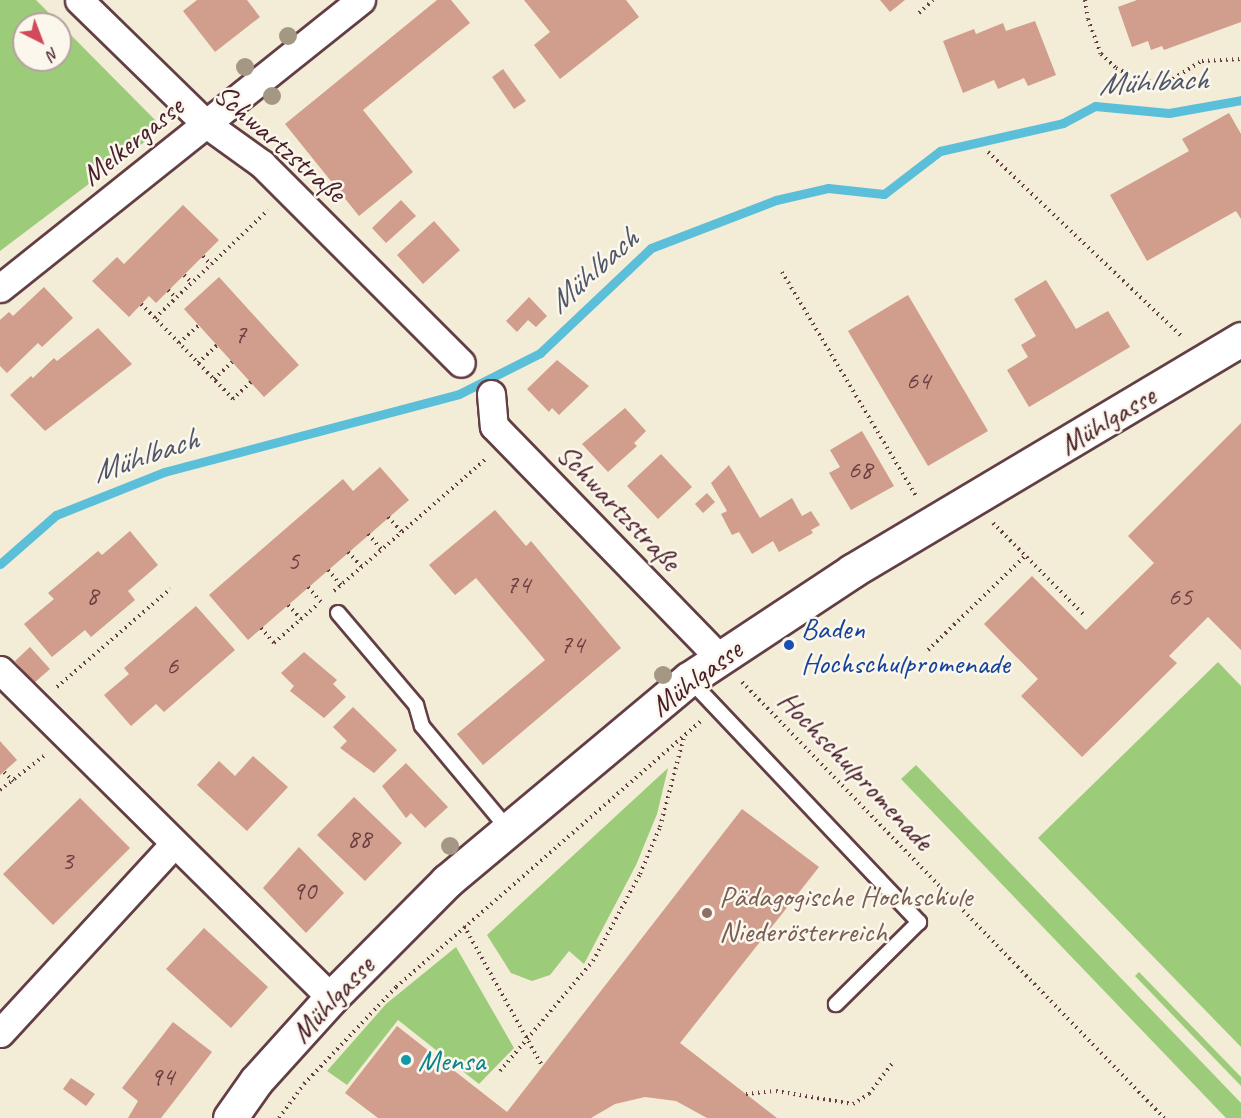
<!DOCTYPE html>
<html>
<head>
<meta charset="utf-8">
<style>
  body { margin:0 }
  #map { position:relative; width:1241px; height:1118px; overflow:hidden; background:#f3ecd6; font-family:Caveat,sans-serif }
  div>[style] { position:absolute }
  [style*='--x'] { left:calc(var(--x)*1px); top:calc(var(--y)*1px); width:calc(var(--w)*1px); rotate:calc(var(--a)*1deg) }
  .green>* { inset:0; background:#9ccc7a }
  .stream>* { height:9px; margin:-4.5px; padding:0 4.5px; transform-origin:4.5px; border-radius:4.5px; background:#5bbfd9 }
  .building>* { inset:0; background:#d19d8c }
  .path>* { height:4px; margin-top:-2px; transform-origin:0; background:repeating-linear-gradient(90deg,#633e45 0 1.5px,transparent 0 6px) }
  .roads { filter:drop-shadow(2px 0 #633e45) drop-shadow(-2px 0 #633e45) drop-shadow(0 2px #633e45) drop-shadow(0 -2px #633e45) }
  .service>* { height:14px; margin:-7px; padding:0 7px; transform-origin:7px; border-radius:7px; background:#fff }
  .minor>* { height:27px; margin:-13.5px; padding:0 13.5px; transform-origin:13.5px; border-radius:13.5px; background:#fff }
  .tertiary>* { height:33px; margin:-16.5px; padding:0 16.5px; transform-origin:16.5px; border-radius:16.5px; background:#fff }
  .trees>* { width:18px; height:18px; margin:-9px; border-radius:50%; background:#a49885 }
  .dots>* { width:16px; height:16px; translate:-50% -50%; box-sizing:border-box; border:3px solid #fbf7ec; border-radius:50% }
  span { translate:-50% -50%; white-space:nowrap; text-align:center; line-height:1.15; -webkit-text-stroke:5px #fbf7ec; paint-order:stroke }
  .number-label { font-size:27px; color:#6c3e43 }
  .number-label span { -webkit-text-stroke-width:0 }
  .street-label { font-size:30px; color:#4a1f2b }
  .transit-label { font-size:30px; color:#164399 }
  .left { translate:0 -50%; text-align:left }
  .education-label { font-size:30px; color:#785e54 }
  .culture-label { font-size:30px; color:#0d838f }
  .water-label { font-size:32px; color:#505768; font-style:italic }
  .north { position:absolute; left:12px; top:12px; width:60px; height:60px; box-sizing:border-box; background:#fbf7ec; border:2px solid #b4a19f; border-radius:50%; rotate:138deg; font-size:16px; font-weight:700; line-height:24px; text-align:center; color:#4a1f2b }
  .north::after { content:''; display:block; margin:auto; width:21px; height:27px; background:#d1495b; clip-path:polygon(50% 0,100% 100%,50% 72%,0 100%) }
</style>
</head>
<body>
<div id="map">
  <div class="green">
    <div style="clip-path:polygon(0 0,36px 0,60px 24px,24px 24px,24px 60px,60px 60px,60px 24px,163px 128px,0 251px)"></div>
    <div style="clip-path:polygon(1218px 662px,1241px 686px,1241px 1047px,1038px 838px)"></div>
    <div style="clip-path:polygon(916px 765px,1241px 1103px,1241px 1118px,1226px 1118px,901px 779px)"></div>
    <div style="clip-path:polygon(668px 768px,657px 814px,636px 865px,584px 964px,569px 951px,550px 975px,532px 981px,511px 973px,487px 935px)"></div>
    <div style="clip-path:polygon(456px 947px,514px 1048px,479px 1084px,398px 1020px,347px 1085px,327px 1071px,386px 1004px)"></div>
    <div style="clip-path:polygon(1139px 972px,1241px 1077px,1241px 1086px,1135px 976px)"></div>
  </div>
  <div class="stream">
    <div style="--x:0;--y:564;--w:74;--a:-41.2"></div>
    <div style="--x:56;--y:515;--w:116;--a:-21.7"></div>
    <div style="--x:164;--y:472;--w:305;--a:-14.8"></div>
    <div style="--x:459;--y:394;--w:91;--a:-26.8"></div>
    <div style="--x:540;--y:353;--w:153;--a:-43.4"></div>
    <div style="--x:651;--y:248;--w:134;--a:-21"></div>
    <div style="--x:776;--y:200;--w:53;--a:-13"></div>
    <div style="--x:828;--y:188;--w:56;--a:6.1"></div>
    <div style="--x:884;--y:194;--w:71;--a:-37.5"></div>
    <div style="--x:940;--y:151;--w:126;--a:-12.8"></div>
    <div style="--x:1063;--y:123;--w:36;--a:-28"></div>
    <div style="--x:1095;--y:106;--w:74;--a:5.4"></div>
    <div style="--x:1169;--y:113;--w:73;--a:-10.2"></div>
  </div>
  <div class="building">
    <div style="clip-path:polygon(197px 0,247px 0,260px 17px,215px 52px,183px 11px)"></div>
    <div style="clip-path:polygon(437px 0,451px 0,470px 23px,363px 110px,413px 172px,359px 216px,285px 124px)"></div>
    <div style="clip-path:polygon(524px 0,626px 0,639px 17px,560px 79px,534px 45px,550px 32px)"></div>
    <div style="clip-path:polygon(880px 0,905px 0,890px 12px)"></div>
    <div style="clip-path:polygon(1137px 0,1241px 0,1241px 22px,1164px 50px,1162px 46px,1151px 50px,1148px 41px,1132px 47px,1118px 7px)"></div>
    <div style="clip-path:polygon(1035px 21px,1056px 75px,1028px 86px,1024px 78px,998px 89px,994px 80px,963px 93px,943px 41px,974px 29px,976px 34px,1003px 23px,1006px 31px)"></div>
    <div style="clip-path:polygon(503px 69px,526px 101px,514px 109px,492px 77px)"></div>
    <div style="clip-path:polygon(1229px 113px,1241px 134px,1241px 219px,1236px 211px,1147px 261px,1110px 195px,1189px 151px,1182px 139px)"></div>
    <div style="clip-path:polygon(401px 200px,416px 216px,386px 243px,372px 228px)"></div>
    <div style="clip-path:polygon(183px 205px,219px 240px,156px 303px,149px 296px,129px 317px,92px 281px,117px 257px,124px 264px)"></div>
    <div style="clip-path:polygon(434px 221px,460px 250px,423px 284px,397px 255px)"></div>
    <div style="clip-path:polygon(219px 277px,299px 365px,264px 397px,184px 309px)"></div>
    <div style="clip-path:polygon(1046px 280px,1076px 329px,1108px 311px,1130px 347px,1029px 407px,1007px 370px,1028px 357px,1021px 345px,1036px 336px,1014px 299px)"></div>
    <div style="clip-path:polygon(44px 287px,73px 318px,42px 347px,38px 343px,7px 373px,0 366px,0 320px,9px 312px,13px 316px)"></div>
    <div style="clip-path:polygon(908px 295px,988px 431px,928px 466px,848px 331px)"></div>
    <div style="clip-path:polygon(529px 297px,547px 316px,536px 327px,528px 320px,517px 332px,506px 321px)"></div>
    <div style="clip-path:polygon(98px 328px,132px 364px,45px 431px,10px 395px,31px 376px,33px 378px,54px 358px,57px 361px)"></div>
    <div style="clip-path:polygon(557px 360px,589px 386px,559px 415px,552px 408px,549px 412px,527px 389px)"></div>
    <div style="clip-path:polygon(625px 408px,646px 431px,634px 443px,637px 446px,608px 472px,582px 444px)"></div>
    <div style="clip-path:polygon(1241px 423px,1241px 650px,1208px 617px,1169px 656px,1177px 663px,1082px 757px,1021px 696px,1038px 679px,984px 624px,1032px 576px,1086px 630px,1154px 563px,1128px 536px)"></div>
    <div style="clip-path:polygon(862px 431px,894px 486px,851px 510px,829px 473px,840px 467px,830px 450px)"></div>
    <div style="clip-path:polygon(661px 454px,692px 487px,658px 519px,627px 486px)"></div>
    <div style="clip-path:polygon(729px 465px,760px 518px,792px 498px,802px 516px,811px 511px,820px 525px,811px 530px,813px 533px,779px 552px,773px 541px,752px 554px,739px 532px,732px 535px,721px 514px,727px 511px,711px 483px)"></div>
    <div style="clip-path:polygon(380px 467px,409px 500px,248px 640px,209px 595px,343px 479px,353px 491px)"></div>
    <div style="clip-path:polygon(707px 493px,715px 502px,703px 513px,695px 504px)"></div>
    <div style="clip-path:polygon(495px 510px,526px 546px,531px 541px,621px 648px,483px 765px,457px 734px,545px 660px,476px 578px,455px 595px,429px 565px)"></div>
    <div style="clip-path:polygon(130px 531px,158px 565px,128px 591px,135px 600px,91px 637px,85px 630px,52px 657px,24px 624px,54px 599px,48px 593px,98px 551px,102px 555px)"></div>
    <div style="clip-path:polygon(196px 606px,235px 650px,164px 712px,156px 704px,131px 726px,104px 695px,129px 674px,124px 668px)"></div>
    <div style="clip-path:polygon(30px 647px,50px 669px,34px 683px,15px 661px)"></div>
    <div style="clip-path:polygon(304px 652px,337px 680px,333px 684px,346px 697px,324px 718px,290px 691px,294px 686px,281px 673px)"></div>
    <div style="clip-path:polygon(353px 707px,397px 750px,374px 773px,340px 748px,347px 741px,333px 727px)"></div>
    <div style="clip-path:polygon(0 741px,17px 760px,0 775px)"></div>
    <div style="clip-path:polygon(253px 756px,288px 787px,247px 831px,197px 785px,219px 761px,235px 776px)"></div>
    <div style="clip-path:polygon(406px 763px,448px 807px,425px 828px,411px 813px,406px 818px,382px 786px)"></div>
    <div style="clip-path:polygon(354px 797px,402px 843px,365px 881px,317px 835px)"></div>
    <div style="clip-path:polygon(80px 798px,130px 848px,53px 925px,3px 874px)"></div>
    <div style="clip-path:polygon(742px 809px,819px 867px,680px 1043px,777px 1118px,707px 1118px,676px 1101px,645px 1097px,615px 1104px,591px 1118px,378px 1118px,345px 1093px,397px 1026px,507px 1112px)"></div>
    <div style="clip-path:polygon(299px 847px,344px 893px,306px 933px,263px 888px)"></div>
    <div style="clip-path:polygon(204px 928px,268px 987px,231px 1028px,166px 969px)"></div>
    <div style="clip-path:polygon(173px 1022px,212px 1052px,161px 1118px,128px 1118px,138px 1101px,122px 1088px)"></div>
    <div style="clip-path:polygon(71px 1078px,95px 1094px,86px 1106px,63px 1089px)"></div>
  </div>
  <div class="path">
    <div style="--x:1085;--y:0;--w:19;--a:81"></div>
    <div style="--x:1088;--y:19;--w:37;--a:70"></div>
    <div style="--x:1101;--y:54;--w:21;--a:43"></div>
    <div style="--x:1116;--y:68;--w:30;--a:26"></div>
    <div style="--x:1143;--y:81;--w:25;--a:2"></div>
    <div style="--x:1168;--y:82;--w:40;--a:-32"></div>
    <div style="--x:1202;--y:61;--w:39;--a:-3"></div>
    <div style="--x:919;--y:13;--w:19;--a:-43"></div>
    <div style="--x:988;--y:152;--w:268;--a:43.6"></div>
    <div style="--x:203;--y:256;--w:12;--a:48"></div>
    <div style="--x:782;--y:272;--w:263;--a:59.1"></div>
    <div style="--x:184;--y:275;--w:11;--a:45"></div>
    <div style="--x:168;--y:290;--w:11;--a:45"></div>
    <div style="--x:141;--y:304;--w:20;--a:45"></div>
    <div style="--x:179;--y:343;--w:27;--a:-42"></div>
    <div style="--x:198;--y:363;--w:26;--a:-43"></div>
    <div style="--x:214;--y:379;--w:25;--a:-43"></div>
    <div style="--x:251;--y:382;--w:25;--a:137"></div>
    <div style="--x:233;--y:399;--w:112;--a:-133.9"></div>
    <div style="--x:155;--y:318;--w:156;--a:-43.7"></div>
    <div style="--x:388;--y:517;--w:21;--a:47"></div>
    <div style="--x:993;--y:523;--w:129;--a:45.3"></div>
    <div style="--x:368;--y:534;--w:21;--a:49"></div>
    <div style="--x:348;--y:552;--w:21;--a:47"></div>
    <div style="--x:328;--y:570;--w:20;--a:49"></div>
    <div style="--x:308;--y:587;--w:20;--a:49"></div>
    <div style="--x:334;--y:591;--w:203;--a:-41"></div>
    <div style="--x:288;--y:605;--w:19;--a:47"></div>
    <div style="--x:261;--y:628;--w:20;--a:49"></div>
    <div style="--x:274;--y:643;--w:57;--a:-41.5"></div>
    <div style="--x:928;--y:650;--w:135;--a:-44.1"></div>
    <div style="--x:742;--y:682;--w:607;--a:45.93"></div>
    <div style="--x:57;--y:687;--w:150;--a:-40.9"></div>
    <div style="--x:4;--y:772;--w:13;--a:45"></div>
    <div style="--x:0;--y:790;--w:57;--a:-37.9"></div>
    <div style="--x:464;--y:926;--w:158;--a:60.8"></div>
    <div style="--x:500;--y:1071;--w:144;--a:-49.8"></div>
    <div style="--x:593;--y:961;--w:99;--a:-61.6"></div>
    <div style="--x:640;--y:874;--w:51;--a:-66.9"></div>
    <div style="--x:660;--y:827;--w:93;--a:-75.1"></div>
    <div style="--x:746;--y:1094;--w:30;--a:-6"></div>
    <div style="--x:776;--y:1091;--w:78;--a:9.6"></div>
    <div style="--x:853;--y:1104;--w:19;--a:-32"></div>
    <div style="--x:869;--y:1094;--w:41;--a:-52.9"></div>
    <div style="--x:279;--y:1118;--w:42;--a:-53.7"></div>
    <div style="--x:304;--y:1084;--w:134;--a:-46.5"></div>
    <div style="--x:396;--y:987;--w:405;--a:-41.1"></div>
  </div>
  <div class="roads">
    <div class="service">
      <div style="--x:338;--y:613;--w:121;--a:49.7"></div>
      <div style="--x:416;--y:705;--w:22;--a:74"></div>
      <div style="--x:422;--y:726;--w:134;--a:50.1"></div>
      <div style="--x:689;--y:679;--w:335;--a:46.6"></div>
      <div style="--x:919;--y:922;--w:117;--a:135.3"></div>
    </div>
    <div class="minor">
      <div style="--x:79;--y:0;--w:176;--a:44.3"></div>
      <div style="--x:205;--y:123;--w:70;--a:35.7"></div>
      <div style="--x:262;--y:164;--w:281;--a:45"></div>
      <div style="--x:0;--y:288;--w:462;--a:-38.6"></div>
      <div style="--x:491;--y:394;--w:32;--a:85"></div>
      <div style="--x:494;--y:426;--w:322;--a:45.8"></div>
      <div style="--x:0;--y:670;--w:466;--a:44.7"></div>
      <div style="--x:0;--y:1033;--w:257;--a:-47.4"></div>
    </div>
    <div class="tertiary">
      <div style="--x:230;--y:1118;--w:45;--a:-54.9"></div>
      <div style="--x:256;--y:1081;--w:112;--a:-47.9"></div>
      <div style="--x:331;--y:998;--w:165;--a:-45.2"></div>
      <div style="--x:447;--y:881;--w:315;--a:-39.9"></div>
      <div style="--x:689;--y:679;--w:196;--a:-33.5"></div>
      <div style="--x:852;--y:571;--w:453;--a:-30.8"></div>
    </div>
  </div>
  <div class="trees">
    <div style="left:288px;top:36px"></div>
    <div style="left:245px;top:67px"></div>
    <div style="left:272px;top:96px"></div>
    <div style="left:663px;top:675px"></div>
    <div style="left:450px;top:846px"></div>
  </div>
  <div class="dots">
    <div style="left:789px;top:645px;background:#1a4fb4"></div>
    <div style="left:707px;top:913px;background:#8d6e63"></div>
    <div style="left:406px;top:1060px;background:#0f9aa8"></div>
  </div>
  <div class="number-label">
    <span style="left:240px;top:335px">7</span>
    <span style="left:918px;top:381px">64</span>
    <span style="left:860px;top:470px">68</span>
    <span style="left:293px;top:561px">5</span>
    <span style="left:518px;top:585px">74</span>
    <span style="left:92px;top:596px">8</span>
    <span style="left:1180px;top:597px">65</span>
    <span style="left:572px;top:645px">74</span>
    <span style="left:172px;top:666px">6</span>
    <span style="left:359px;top:839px">88</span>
    <span style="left:67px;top:861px">3</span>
    <span style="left:304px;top:891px">90</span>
    <span style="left:162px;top:1077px">94</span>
  </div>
  <div class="street-label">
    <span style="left:132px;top:141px;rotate:-39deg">Melkergasse</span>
    <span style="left:280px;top:143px;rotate:41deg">Schwartzstraße</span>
    <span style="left:1107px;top:420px;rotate:-31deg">Mühlgasse</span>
    <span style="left:619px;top:507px;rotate:46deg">Schwartzstraße</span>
    <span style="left:696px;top:678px;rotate:-37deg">Mühlgasse</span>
    <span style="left:856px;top:770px;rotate:46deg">Hochschulpromenade</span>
    <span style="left:332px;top:999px;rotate:-47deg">Mühlgasse</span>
  </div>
  <div class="transit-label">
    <span class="left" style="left:801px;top:645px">Baden<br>Hochschulpromenade</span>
  </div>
  <div class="education-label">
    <span class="left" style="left:719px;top:913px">Pädagogische Hochschule<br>Niederösterreich</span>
  </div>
  <div class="culture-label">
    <span class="left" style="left:418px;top:1060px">Mensa</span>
  </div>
  <div class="water-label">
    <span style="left:1153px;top:82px;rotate:-3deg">Mühlbach</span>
    <span style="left:593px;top:271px;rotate:-42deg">Mühlbach</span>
    <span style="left:145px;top:456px;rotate:-19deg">Mühlbach</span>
  </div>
  <div class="north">N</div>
</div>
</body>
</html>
